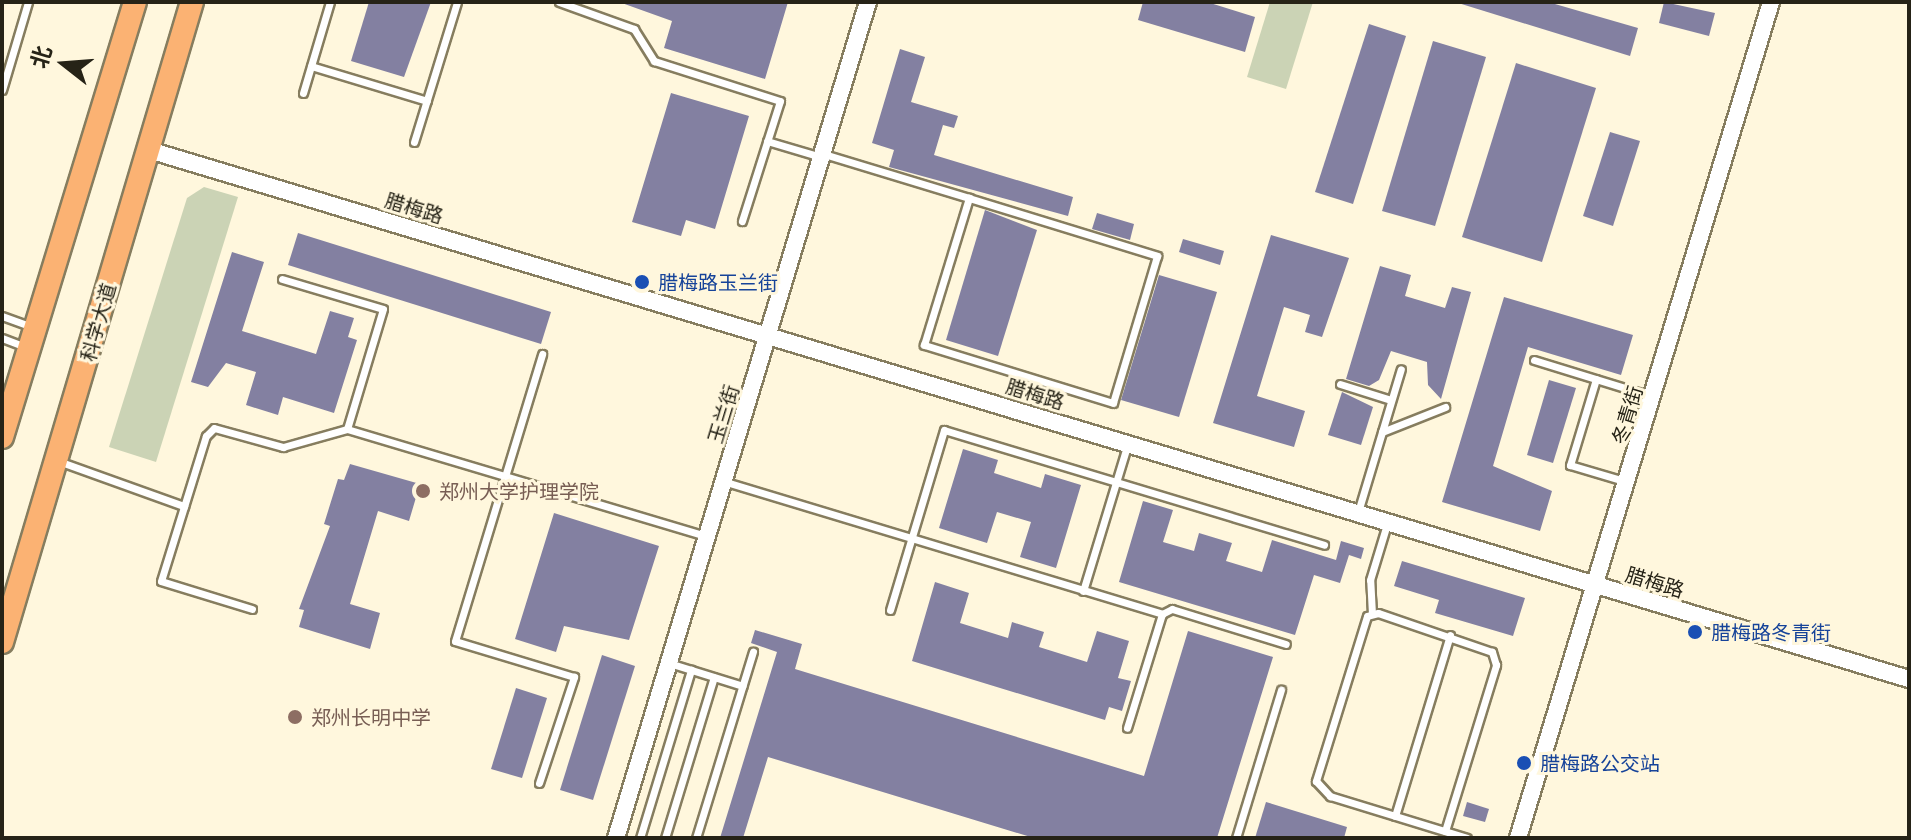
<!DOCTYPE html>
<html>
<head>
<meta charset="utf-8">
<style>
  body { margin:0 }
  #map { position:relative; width:1911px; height:840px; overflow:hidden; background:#fff7dd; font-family:Quicksand,"Noto Sans SC",sans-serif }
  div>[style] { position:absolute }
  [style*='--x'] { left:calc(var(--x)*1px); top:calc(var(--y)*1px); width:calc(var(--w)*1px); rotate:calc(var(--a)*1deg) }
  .green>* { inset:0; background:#cbd3b5 }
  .building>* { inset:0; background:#8380a1 }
  .roads { filter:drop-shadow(2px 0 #867d5f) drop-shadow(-2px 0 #867d5f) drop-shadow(0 2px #867d5f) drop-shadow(0 -2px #867d5f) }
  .service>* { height:7px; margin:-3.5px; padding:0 3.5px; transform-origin:3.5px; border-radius:3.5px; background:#fff }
  .tertiary>* { height:16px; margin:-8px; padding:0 8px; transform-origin:8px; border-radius:8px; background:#fff }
  .primary>* { height:22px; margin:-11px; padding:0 11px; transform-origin:11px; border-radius:11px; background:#fbb273 }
  .dots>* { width:22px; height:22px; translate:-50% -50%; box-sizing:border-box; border:4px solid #fff7dd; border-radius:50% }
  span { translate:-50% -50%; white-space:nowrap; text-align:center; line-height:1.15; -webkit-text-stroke:6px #fff7dd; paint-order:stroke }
  .street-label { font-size:20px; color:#262317 }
  .transit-label { font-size:20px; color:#164399 }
  .left { translate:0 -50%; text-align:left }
  .education-label { font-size:20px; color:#785e54 }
  .frame { position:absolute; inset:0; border:4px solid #262317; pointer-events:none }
  .north { position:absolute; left:24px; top:24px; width:80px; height:80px; -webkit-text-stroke:6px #fff7dd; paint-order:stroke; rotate:287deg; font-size:22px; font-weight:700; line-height:32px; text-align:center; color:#262317 }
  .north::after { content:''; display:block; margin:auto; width:28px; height:36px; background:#262317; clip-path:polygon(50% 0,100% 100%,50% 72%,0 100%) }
</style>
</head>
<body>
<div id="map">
  <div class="green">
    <div style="clip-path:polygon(1270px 2px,1313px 2px,1286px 89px,1247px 77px)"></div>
    <div style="clip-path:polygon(204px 187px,238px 197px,156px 462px,109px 447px,187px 198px)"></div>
  </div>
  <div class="building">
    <div style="clip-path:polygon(369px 2px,431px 2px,404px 77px,351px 61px)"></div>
    <div style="clip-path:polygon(619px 2px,788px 2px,765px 79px,664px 48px,672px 21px)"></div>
    <div style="clip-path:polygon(1143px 2px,1207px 2px,1255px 17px,1245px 52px,1138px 20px)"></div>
    <div style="clip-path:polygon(1455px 2px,1548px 2px,1638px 28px,1630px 56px)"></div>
    <div style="clip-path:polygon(1664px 2px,1715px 13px,1709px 36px,1659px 23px)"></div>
    <div style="clip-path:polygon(1369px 24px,1406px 36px,1353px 204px,1315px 192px)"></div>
    <div style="clip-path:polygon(1433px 41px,1486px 57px,1435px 226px,1382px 211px)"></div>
    <div style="clip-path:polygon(900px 49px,925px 57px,911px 102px,958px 116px,954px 128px,943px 125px,934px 155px,1073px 197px,1068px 216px,889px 167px,894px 150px,872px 143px)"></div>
    <div style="clip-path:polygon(1516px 63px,1596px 88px,1542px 262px,1462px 237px)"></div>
    <div style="clip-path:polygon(671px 93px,749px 116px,715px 229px,686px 220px,681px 236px,632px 222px)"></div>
    <div style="clip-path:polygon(1610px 132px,1640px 141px,1613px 226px,1583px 216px)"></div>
    <div style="clip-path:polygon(985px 210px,1037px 230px,998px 356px,946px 340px)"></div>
    <div style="clip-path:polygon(1097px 213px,1134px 224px,1130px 240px,1092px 229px)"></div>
    <div style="clip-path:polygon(298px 233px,551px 312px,541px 344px,288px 265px)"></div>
    <div style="clip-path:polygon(1271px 235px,1349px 258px,1322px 337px,1305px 332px,1310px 315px,1284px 307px,1257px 396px,1305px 411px,1294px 447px,1213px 423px)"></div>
    <div style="clip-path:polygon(1183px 239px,1224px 251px,1220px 265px,1179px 252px)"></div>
    <div style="clip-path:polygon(232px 252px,264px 262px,242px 331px,316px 354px,330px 311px,354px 318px,348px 337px,357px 340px,334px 413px,283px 397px,278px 415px,246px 405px,256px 372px,226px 363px,208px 387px,191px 382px)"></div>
    <div style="clip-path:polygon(1380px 266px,1411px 275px,1405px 296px,1445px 308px,1452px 287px,1471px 292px,1441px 399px,1428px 385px,1427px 362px,1391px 351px,1379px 380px,1369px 386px,1346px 379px)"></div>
    <div style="clip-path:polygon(1159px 275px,1217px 292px,1179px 417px,1121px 400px)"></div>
    <div style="clip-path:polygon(1504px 297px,1633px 335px,1621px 375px,1528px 347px,1493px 466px,1552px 491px,1540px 531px,1442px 502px)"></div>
    <div style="clip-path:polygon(1549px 380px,1576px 388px,1553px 463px,1527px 455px)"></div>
    <div style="clip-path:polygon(1342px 392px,1373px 407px,1361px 445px,1328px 435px)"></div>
    <div style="clip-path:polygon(963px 449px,998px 460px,994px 473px,1041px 488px,1045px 474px,1081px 485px,1056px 568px,1020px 557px,1031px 522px,997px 512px,987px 543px,939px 528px)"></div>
    <div style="clip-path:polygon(350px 464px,420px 484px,409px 521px,378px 511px,350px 604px,380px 613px,370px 649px,299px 627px,304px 610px,299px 609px,330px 526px,324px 524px,338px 479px,344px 480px)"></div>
    <div style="clip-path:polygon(1143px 501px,1173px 510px,1163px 542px,1194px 551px,1199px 533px,1232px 543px,1226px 561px,1262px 572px,1272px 540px,1336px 560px,1341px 541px,1364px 548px,1361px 559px,1349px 555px,1340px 583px,1314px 575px,1295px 635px,1119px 582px)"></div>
    <div style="clip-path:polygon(554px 513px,659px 546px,629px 640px,564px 626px,556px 652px,515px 639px)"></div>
    <div style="clip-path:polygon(1402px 561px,1525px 598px,1513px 636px,1435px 613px,1439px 600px,1394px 586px)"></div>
    <div style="clip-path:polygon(935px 582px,969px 593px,960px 623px,1008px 638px,1012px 622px,1044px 632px,1039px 647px,1087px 662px,1097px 631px,1129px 641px,1118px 678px,1131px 681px,1122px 711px,1109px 707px,1105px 720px,912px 661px)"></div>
    <div style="clip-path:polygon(755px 630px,802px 644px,795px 669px,1144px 776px,1188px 631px,1273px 657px,1217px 838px,1034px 838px,768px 757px,743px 838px,720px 838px,777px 652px,751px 643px)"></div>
    <div style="clip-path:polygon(602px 655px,635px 666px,593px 800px,560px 790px)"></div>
    <div style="clip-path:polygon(516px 688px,547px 698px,522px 778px,491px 769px)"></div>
    <div style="clip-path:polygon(1266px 802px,1347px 827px,1344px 838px,1255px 838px)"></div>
    <div style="clip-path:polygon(1467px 802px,1489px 809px,1485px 822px,1463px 816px)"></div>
  </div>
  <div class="roads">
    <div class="service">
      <div style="--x:559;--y:2;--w:80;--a:19.8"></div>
      <div style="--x:634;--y:29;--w:38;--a:58"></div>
      <div style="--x:654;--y:61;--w:132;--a:17.6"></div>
      <div style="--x:780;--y:101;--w:126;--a:107.6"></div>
      <div style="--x:311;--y:66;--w:121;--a:16.8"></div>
      <div style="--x:2;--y:90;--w:92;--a:-73.5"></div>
      <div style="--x:303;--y:93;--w:95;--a:-73.5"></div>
      <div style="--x:767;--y:141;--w:56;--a:16.5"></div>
      <div style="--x:414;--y:142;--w:146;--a:-72.9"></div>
      <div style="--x:824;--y:154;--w:152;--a:16.9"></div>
      <div style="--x:969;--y:198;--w:197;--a:17.1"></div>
      <div style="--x:1157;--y:256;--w:153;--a:106.7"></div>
      <div style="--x:1113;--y:403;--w:198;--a:-162.9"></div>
      <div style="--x:924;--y:345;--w:154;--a:-73"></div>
      <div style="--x:282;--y:279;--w:105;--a:16.5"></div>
      <div style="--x:383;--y:309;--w:125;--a:106.7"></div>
      <div style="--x:2;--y:316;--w:33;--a:20"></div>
      <div style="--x:2;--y:338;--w:26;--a:21"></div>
      <div style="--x:1534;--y:360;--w:122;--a:17.1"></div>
      <div style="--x:1596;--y:379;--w:90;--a:106.8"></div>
      <div style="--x:1570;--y:465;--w:56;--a:16.5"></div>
      <div style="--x:1340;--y:384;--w:53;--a:17.4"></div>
      <div style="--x:1382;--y:432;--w:68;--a:-21.6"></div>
      <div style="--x:58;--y:461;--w:134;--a:19.7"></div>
      <div style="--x:726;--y:482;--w:456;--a:16.8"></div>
      <div style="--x:1162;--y:614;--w:119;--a:107.1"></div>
      <div style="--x:1358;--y:512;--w:149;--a:-73.3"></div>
      <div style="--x:1083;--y:591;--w:155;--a:-73.1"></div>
      <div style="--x:252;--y:609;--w:95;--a:-162.9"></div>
      <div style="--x:161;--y:581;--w:152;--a:-72.8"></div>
      <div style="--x:206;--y:436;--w:11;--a:-45"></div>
      <div style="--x:214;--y:428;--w:72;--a:15.4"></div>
      <div style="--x:283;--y:447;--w:66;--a:-15.7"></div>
      <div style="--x:347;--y:429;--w:374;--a:16.6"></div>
      <div style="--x:890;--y:610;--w:188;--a:-73.3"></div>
      <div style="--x:944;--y:430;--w:397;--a:16.8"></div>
      <div style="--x:1162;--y:614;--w:11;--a:-27"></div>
      <div style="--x:1172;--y:609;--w:119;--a:17.1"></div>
      <div style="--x:1372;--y:614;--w:34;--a:-93"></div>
      <div style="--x:1370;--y:580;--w:59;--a:-73.1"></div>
      <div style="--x:669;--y:663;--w:77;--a:17.3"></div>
      <div style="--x:539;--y:783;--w:112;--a:-71.7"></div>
      <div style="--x:574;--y:677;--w:124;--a:-163.2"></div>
      <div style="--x:455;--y:641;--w:300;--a:-73.1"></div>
      <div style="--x:1395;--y:816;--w:189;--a:-73.1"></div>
      <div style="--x:1445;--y:831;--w:174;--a:-72.9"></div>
      <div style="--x:1496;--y:665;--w:14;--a:-107"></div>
      <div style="--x:1492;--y:652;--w:120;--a:-161.1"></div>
      <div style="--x:1378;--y:613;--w:11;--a:165"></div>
      <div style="--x:1367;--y:616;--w:173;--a:107.2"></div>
      <div style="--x:1316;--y:781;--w:21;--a:47"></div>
      <div style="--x:1330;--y:796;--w:143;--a:17"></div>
      <div style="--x:640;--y:838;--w:176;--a:-73.1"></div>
      <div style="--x:665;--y:838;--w:168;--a:-73.1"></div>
      <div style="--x:696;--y:838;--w:195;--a:-73"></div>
      <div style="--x:1236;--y:838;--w:155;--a:-73.1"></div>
    </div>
    <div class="tertiary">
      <div style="--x:149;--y:150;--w:1838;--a:16.73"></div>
      <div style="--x:616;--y:838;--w:873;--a:-73.23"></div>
      <div style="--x:1518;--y:838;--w:873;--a:-73.16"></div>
    </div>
    <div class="primary">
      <div style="--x:2;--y:437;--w:455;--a:-73"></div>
      <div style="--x:2;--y:642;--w:668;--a:-73.47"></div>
    </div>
  </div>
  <div class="dots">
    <div style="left:642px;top:282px;background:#1a4fb4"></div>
    <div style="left:423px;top:491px;background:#8d6e63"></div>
    <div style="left:1695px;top:632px;background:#1a4fb4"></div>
    <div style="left:295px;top:717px;background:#8d6e63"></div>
    <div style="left:1524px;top:763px;background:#1a4fb4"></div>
  </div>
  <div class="street-label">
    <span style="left:414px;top:208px;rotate:17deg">腊梅路</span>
    <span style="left:98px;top:322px;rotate:-74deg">科学大道</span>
    <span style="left:1035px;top:394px;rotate:17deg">腊梅路</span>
    <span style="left:723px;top:414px;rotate:-73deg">玉兰街</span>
    <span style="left:1627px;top:415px;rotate:-73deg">冬青街</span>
    <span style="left:1655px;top:582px;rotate:17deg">腊梅路</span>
  </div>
  <div class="transit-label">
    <span class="left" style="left:658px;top:282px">腊梅路玉兰街</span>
    <span class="left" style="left:1711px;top:632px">腊梅路冬青街</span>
    <span class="left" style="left:1540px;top:763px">腊梅路公交站</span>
  </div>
  <div class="education-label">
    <span class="left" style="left:439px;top:491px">郑州大学护理学院</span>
    <span class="left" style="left:311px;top:717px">郑州长明中学</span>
  </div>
  <div class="frame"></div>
  <div class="north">北</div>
</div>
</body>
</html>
